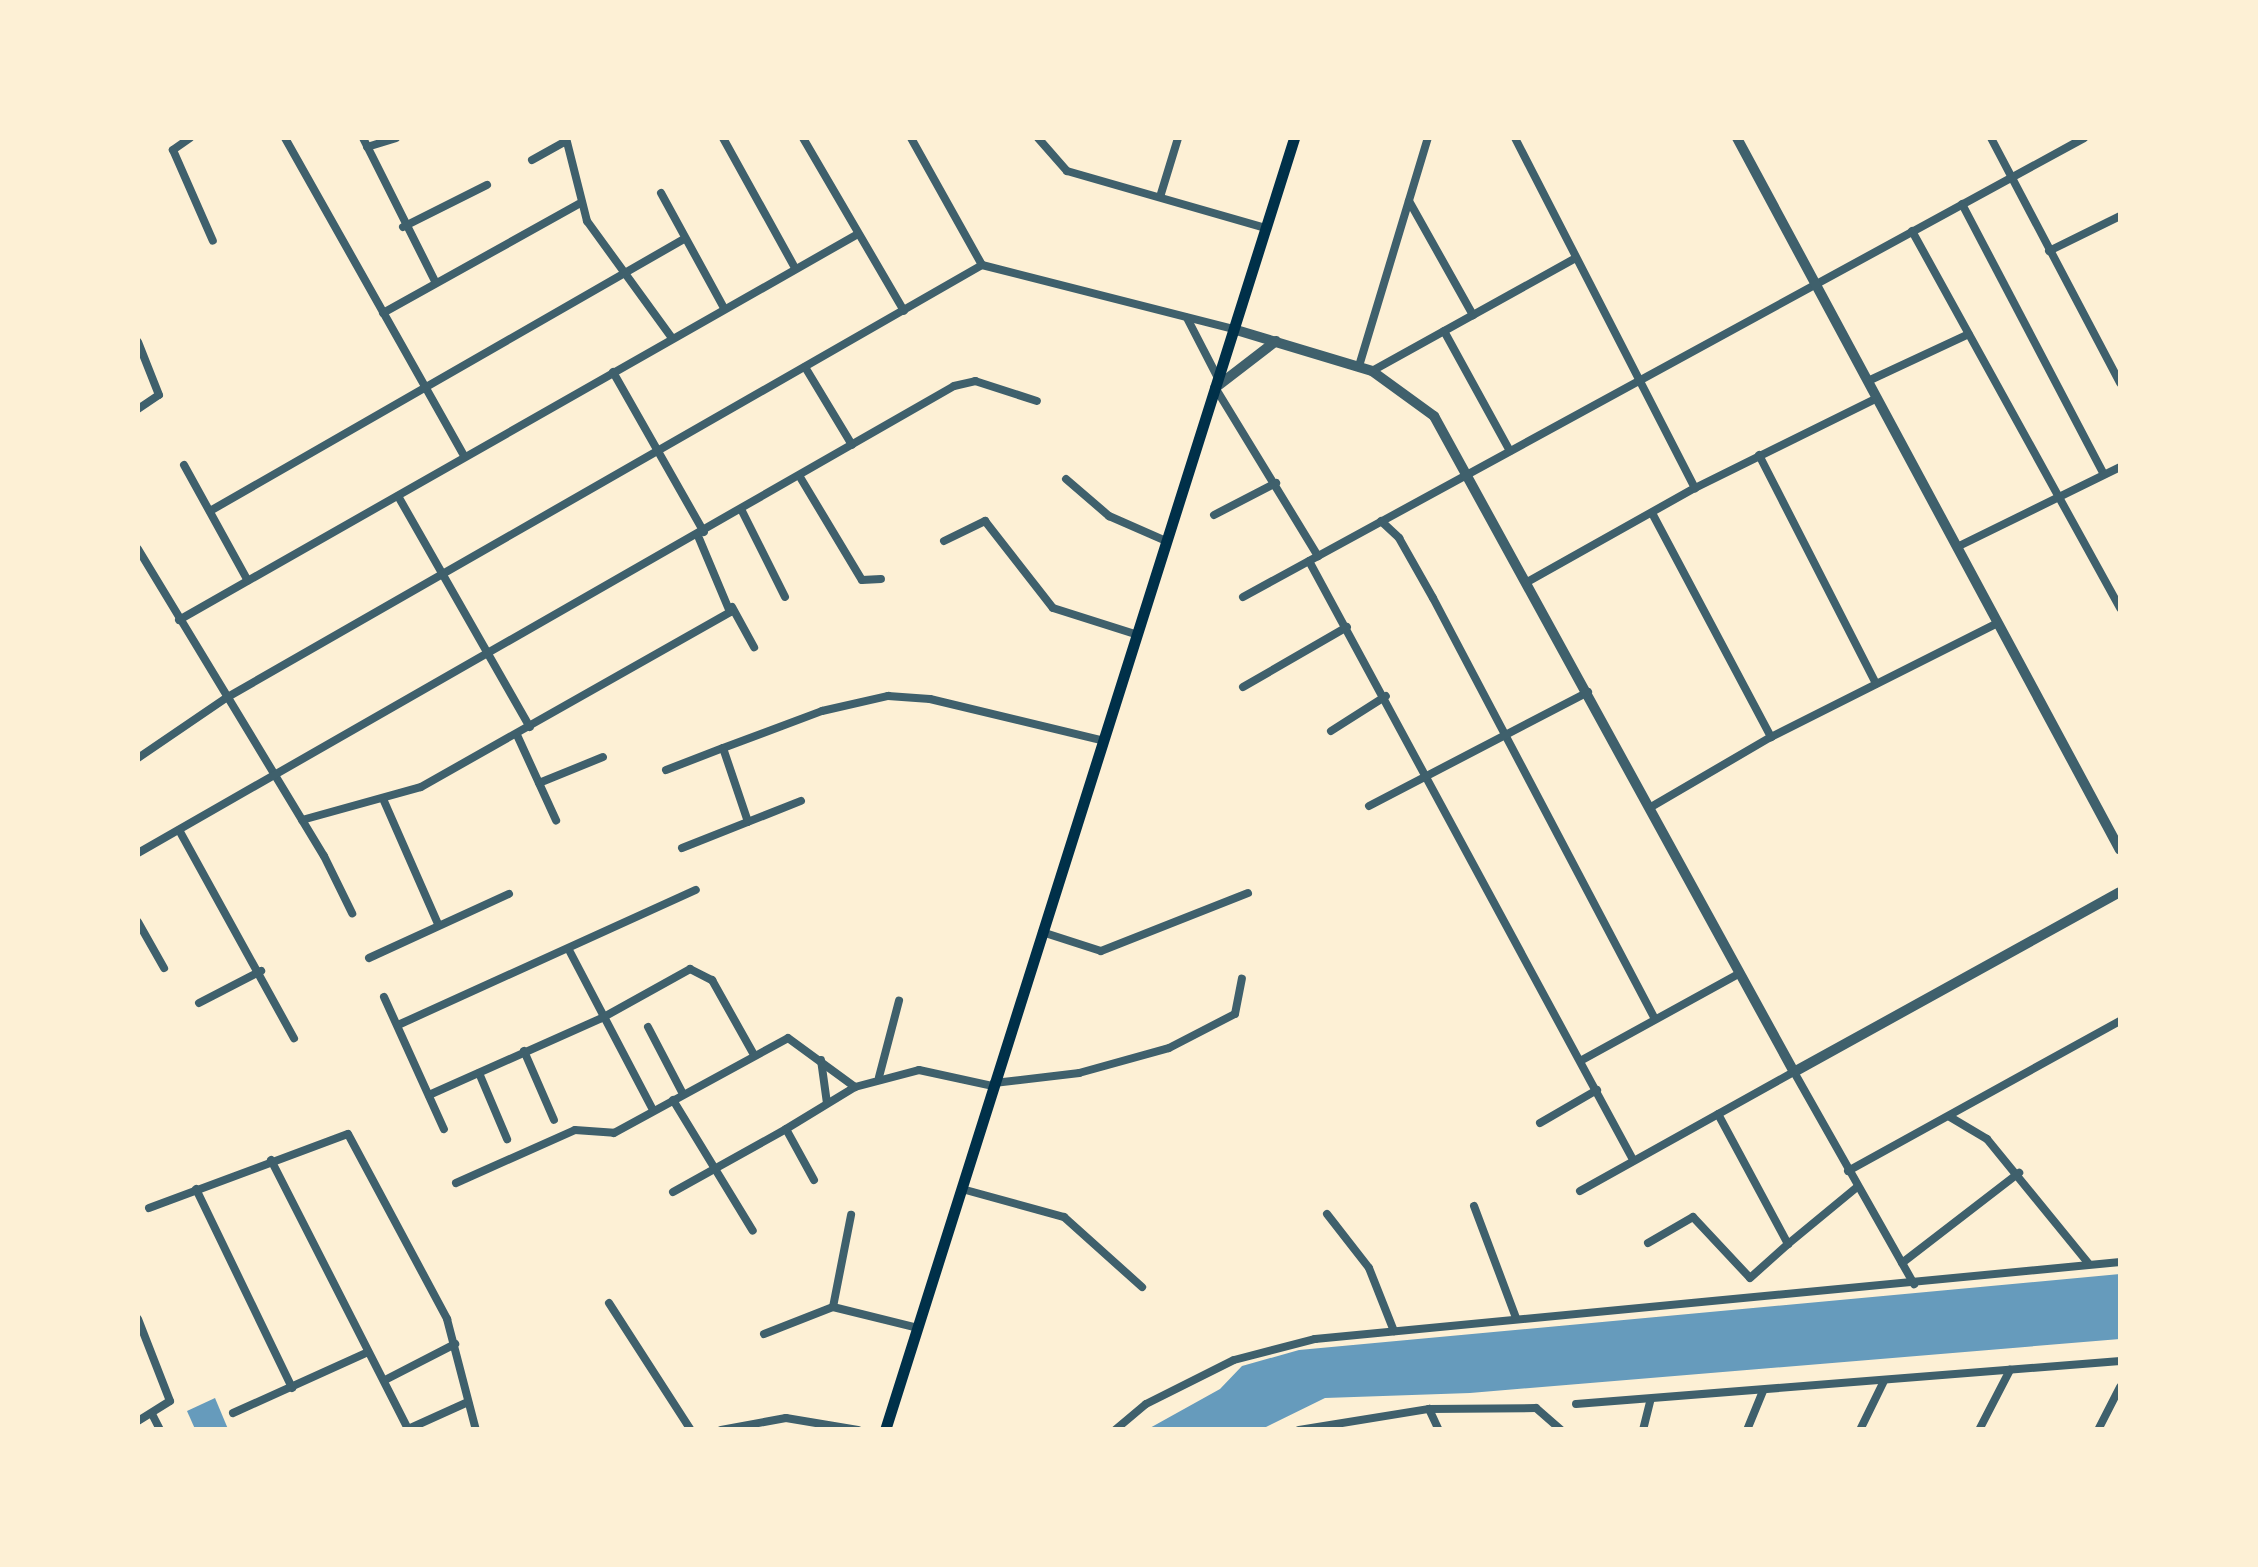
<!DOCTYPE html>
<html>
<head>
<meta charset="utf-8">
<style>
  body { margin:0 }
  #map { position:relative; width:2258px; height:1567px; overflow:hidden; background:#fdf0d5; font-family:"Public Sans",sans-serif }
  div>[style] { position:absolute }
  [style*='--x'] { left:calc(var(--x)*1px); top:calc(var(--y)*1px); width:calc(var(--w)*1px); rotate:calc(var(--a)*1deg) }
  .water>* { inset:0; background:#669bbc }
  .minor>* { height:8px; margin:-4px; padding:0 4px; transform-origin:4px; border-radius:4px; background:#3f606c }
  .tertiary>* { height:10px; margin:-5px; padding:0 5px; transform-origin:5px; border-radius:5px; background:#3f606c }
  .secondary>* { height:11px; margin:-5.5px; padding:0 5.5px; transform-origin:5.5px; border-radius:5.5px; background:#003049 }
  span { translate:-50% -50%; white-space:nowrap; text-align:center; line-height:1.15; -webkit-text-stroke:8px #fdf0d5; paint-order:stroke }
  .frame { position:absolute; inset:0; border:140px solid #fdf0d5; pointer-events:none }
</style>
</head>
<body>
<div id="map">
  <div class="water">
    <div style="clip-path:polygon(2120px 1274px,2120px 1339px,1470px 1393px,1325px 1398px,1262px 1429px,1148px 1429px,1220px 1389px,1242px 1366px,1299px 1350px)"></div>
    <div style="clip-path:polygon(215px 1398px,228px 1429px,195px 1429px,187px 1411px)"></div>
  </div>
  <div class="minor">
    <div style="--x:190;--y:138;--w:21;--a:145"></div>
    <div style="--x:173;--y:150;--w:99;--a:66.3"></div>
    <div style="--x:285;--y:138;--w:365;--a:60.6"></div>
    <div style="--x:363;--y:138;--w:162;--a:63.3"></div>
    <div style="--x:566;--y:138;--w:86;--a:75.8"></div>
    <div style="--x:587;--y:221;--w:145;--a:54"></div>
    <div style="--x:723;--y:138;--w:149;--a:61"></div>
    <div style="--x:803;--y:138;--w:200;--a:59.7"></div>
    <div style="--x:911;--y:138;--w:145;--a:60.8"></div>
    <div style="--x:982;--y:265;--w:259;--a:14.3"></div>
    <div style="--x:1038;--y:138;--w:44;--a:48.7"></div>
    <div style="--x:1067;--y:171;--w:207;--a:16"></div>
    <div style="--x:1515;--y:138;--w:394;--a:62.8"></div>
    <div style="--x:1991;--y:138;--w:277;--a:62.2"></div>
    <div style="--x:367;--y:147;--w:30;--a:-17"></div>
    <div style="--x:532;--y:160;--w:39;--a:-29"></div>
    <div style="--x:661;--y:193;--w:131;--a:61.3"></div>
    <div style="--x:1160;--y:197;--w:62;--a:-73"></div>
    <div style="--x:1409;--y:201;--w:131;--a:60.7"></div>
    <div style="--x:1962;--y:204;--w:305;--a:62.3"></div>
    <div style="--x:403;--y:227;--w:94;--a:-26.6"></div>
    <div style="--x:1912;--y:231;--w:431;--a:61.1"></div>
    <div style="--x:2049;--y:251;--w:79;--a:-26.2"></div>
    <div style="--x:383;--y:313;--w:224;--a:-29.1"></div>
    <div style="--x:1187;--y:318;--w:68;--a:62.7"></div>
    <div style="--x:1444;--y:331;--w:137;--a:61.2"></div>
    <div style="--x:1359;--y:366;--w:238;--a:-73.2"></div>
    <div style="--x:805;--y:367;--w:91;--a:58.9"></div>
    <div style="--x:1372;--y:371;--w:233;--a:-29"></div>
    <div style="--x:613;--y:372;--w:184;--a:60.4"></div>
    <div style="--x:1868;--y:381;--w:111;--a:-25"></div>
    <div style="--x:1216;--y:389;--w:196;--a:58.6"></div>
    <div style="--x:138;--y:409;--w:25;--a:-34"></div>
    <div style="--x:159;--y:395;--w:57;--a:-111.6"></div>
    <div style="--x:1759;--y:455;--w:257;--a:62.9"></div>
    <div style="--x:184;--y:465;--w:132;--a:61.1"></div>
    <div style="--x:800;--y:477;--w:120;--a:59"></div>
    <div style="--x:862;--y:580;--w:19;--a:-3"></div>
    <div style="--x:1066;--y:479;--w:57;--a:40.7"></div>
    <div style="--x:1109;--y:516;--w:62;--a:23.7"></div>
    <div style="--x:398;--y:496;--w:266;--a:60.3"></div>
    <div style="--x:210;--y:511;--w:546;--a:-29.85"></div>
    <div style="--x:742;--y:511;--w:96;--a:63.4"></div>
    <div style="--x:1652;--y:513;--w:254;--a:62"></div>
    <div style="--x:1214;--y:515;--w:70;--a:-27.3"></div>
    <div style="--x:1381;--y:521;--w:25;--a:43"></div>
    <div style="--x:1399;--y:538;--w:69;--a:60.5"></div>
    <div style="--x:1433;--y:598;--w:476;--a:62.2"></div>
    <div style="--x:944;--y:541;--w:46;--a:-26"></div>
    <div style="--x:985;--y:521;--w:110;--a:52"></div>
    <div style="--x:1053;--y:608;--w:86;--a:17.6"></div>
    <div style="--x:1957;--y:547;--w:182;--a:-26.1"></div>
    <div style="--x:138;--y:549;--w:359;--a:58.8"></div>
    <div style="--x:324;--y:856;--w:64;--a:63.8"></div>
    <div style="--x:1309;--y:561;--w:679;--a:61.58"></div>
    <div style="--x:1529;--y:581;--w:190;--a:-29.3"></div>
    <div style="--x:1695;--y:488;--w:203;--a:-26.3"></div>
    <div style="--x:1243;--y:597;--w:958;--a:-28.62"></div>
    <div style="--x:732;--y:607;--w:46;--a:61.2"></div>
    <div style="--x:179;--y:620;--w:781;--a:-29.62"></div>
    <div style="--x:1243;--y:687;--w:120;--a:-30"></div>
    <div style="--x:1331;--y:731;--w:65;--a:-32.5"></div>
    <div style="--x:517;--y:735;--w:94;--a:65.4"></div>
    <div style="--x:723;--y:748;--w:106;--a:-20.5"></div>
    <div style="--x:822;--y:711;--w:68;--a:-12.8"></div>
    <div style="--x:888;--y:696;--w:42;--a:4.1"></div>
    <div style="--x:930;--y:699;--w:176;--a:13.5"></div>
    <div style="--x:138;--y:758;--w:107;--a:-34.3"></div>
    <div style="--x:226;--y:698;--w:871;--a:-29.8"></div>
    <div style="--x:666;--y:770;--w:61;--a:-21.1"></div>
    <div style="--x:723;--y:748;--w:78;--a:71.3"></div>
    <div style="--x:539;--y:783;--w:69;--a:-22.1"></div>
    <div style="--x:384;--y:801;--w:134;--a:66.3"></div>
    <div style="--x:1369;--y:806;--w:247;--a:-27.5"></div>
    <div style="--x:1651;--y:807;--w:139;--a:-30.3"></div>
    <div style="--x:1771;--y:737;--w:254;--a:-26.7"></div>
    <div style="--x:302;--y:820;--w:123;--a:-15.5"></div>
    <div style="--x:421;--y:787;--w:355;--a:-29.5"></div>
    <div style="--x:730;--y:612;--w:82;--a:-112.8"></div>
    <div style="--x:179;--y:830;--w:238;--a:61.1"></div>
    <div style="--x:682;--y:848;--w:128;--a:-21.6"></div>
    <div style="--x:138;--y:853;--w:940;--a:-29.78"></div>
    <div style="--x:954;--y:386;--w:22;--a:-13"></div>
    <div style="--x:975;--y:381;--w:65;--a:17.9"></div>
    <div style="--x:138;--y:922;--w:53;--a:60.5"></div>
    <div style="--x:1042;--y:932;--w:62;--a:17.9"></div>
    <div style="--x:1101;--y:951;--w:158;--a:-21.5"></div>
    <div style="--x:569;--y:950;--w:181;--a:62.3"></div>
    <div style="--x:369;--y:958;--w:154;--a:-24.6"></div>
    <div style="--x:384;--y:997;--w:145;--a:65.6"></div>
    <div style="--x:199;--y:1003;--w:70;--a:-27.3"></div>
    <div style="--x:398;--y:1025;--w:327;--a:-24.4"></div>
    <div style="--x:648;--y:1027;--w:76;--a:62.4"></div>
    <div style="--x:524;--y:1051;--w:75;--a:66.5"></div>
    <div style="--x:821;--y:1060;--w:43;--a:82.1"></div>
    <div style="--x:1582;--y:1060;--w:180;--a:-28.8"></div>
    <div style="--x:479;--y:1073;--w:72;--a:67"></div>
    <div style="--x:879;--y:1077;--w:79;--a:-75.3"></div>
    <div style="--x:994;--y:1083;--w:86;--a:-6.7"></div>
    <div style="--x:1079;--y:1073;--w:93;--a:-15.5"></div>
    <div style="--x:1169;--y:1048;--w:74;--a:-27.3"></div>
    <div style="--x:1235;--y:1014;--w:36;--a:-79"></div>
    <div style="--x:429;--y:1095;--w:189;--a:-24"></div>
    <div style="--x:602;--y:1018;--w:101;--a:-29.1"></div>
    <div style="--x:690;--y:969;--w:25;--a:27"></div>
    <div style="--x:712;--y:980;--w:84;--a:60.7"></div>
    <div style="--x:673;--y:1100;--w:153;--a:58.6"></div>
    <div style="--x:1718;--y:1114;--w:148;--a:61.7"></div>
    <div style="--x:1788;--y:1244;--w:88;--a:-39.5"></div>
    <div style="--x:1950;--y:1117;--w:43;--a:30.7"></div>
    <div style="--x:1987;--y:1139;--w:161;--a:50.8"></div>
    <div style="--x:1540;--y:1123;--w:66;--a:-30.1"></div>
    <div style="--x:271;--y:1160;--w:302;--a:63"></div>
    <div style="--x:1848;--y:1171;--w:311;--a:-28.9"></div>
    <div style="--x:814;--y:1180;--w:58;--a:-118.8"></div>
    <div style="--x:786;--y:1129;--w:81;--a:-31.3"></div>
    <div style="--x:855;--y:1087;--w:66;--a:-14.9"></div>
    <div style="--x:919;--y:1070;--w:76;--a:12.2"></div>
    <div style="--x:456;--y:1183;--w:130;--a:-24"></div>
    <div style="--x:575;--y:1130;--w:39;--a:4"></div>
    <div style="--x:614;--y:1133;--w:198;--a:-28.6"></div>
    <div style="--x:788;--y:1038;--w:83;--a:36.2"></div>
    <div style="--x:196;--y:1189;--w:221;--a:64.2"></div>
    <div style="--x:962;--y:1189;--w:106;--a:15.4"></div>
    <div style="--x:1064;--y:1217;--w:105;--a:41.9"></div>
    <div style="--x:1580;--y:1191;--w:245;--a:-29.1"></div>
    <div style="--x:1794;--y:1072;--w:244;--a:60.5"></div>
    <div style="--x:673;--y:1192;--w:129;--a:-29.1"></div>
    <div style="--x:1474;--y:1206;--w:120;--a:69.4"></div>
    <div style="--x:149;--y:1208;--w:212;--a:-20.4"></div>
    <div style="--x:348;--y:1134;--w:210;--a:61.8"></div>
    <div style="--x:447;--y:1319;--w:115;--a:75.4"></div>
    <div style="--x:1327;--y:1214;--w:68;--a:52.1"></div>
    <div style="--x:1369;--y:1268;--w:68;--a:68.4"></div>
    <div style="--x:1648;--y:1243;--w:52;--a:-30"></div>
    <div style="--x:1693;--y:1217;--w:83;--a:46.9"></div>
    <div style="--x:1750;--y:1278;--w:51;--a:-41.8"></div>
    <div style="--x:1902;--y:1263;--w:148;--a:-37.6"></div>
    <div style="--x:609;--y:1303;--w:151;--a:57.2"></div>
    <div style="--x:833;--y:1307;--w:94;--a:-78.9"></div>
    <div style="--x:138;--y:1319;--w:88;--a:68.7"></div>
    <div style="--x:170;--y:1401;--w:38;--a:148"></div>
    <div style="--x:764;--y:1334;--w:74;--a:-21.4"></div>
    <div style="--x:833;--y:1307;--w:83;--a:13.9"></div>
    <div style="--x:385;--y:1380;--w:79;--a:-27.2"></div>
    <div style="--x:1576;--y:1404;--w:546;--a:-4.52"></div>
    <div style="--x:1429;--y:1409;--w:23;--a:65"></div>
    <div style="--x:233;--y:1413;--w:148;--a:-24.3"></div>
    <div style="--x:152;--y:1414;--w:18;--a:63"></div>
    <div style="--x:406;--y:1430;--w:68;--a:-24.3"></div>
    <div style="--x:721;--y:1430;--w:66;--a:-10.5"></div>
    <div style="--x:786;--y:1418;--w:73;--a:9.5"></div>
    <div style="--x:1115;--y:1430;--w:40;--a:-40"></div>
    <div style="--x:1146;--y:1404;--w:98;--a:-26.6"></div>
    <div style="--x:1234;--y:1360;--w:84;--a:-14.5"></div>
    <div style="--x:1315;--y:1339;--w:809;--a:-5.46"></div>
    <div style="--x:1299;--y:1430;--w:132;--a:-9.2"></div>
    <div style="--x:1429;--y:1409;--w:107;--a:-0.5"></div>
    <div style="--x:1536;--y:1408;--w:33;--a:41"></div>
    <div style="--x:1643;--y:1430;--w:30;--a:-76"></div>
    <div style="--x:1747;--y:1430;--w:42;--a:-67.7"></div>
    <div style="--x:1860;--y:1430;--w:55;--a:-63.9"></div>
    <div style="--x:1979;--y:1430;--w:68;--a:-62.7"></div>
    <div style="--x:2098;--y:1430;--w:48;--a:-62.9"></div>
  </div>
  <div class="tertiary">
    <div style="--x:1737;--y:138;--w:808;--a:61.72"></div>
    <div style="--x:1233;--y:329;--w:145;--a:16.8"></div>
    <div style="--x:1372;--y:371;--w:77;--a:36"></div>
    <div style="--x:1434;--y:416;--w:748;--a:61.24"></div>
    <div style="--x:1794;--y:1072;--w:372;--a:-28.9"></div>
    <div style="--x:1215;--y:388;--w:77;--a:-37.6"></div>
  </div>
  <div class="secondary">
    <div style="--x:885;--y:1430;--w:1355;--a:-72.43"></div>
  </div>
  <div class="frame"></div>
</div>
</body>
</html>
